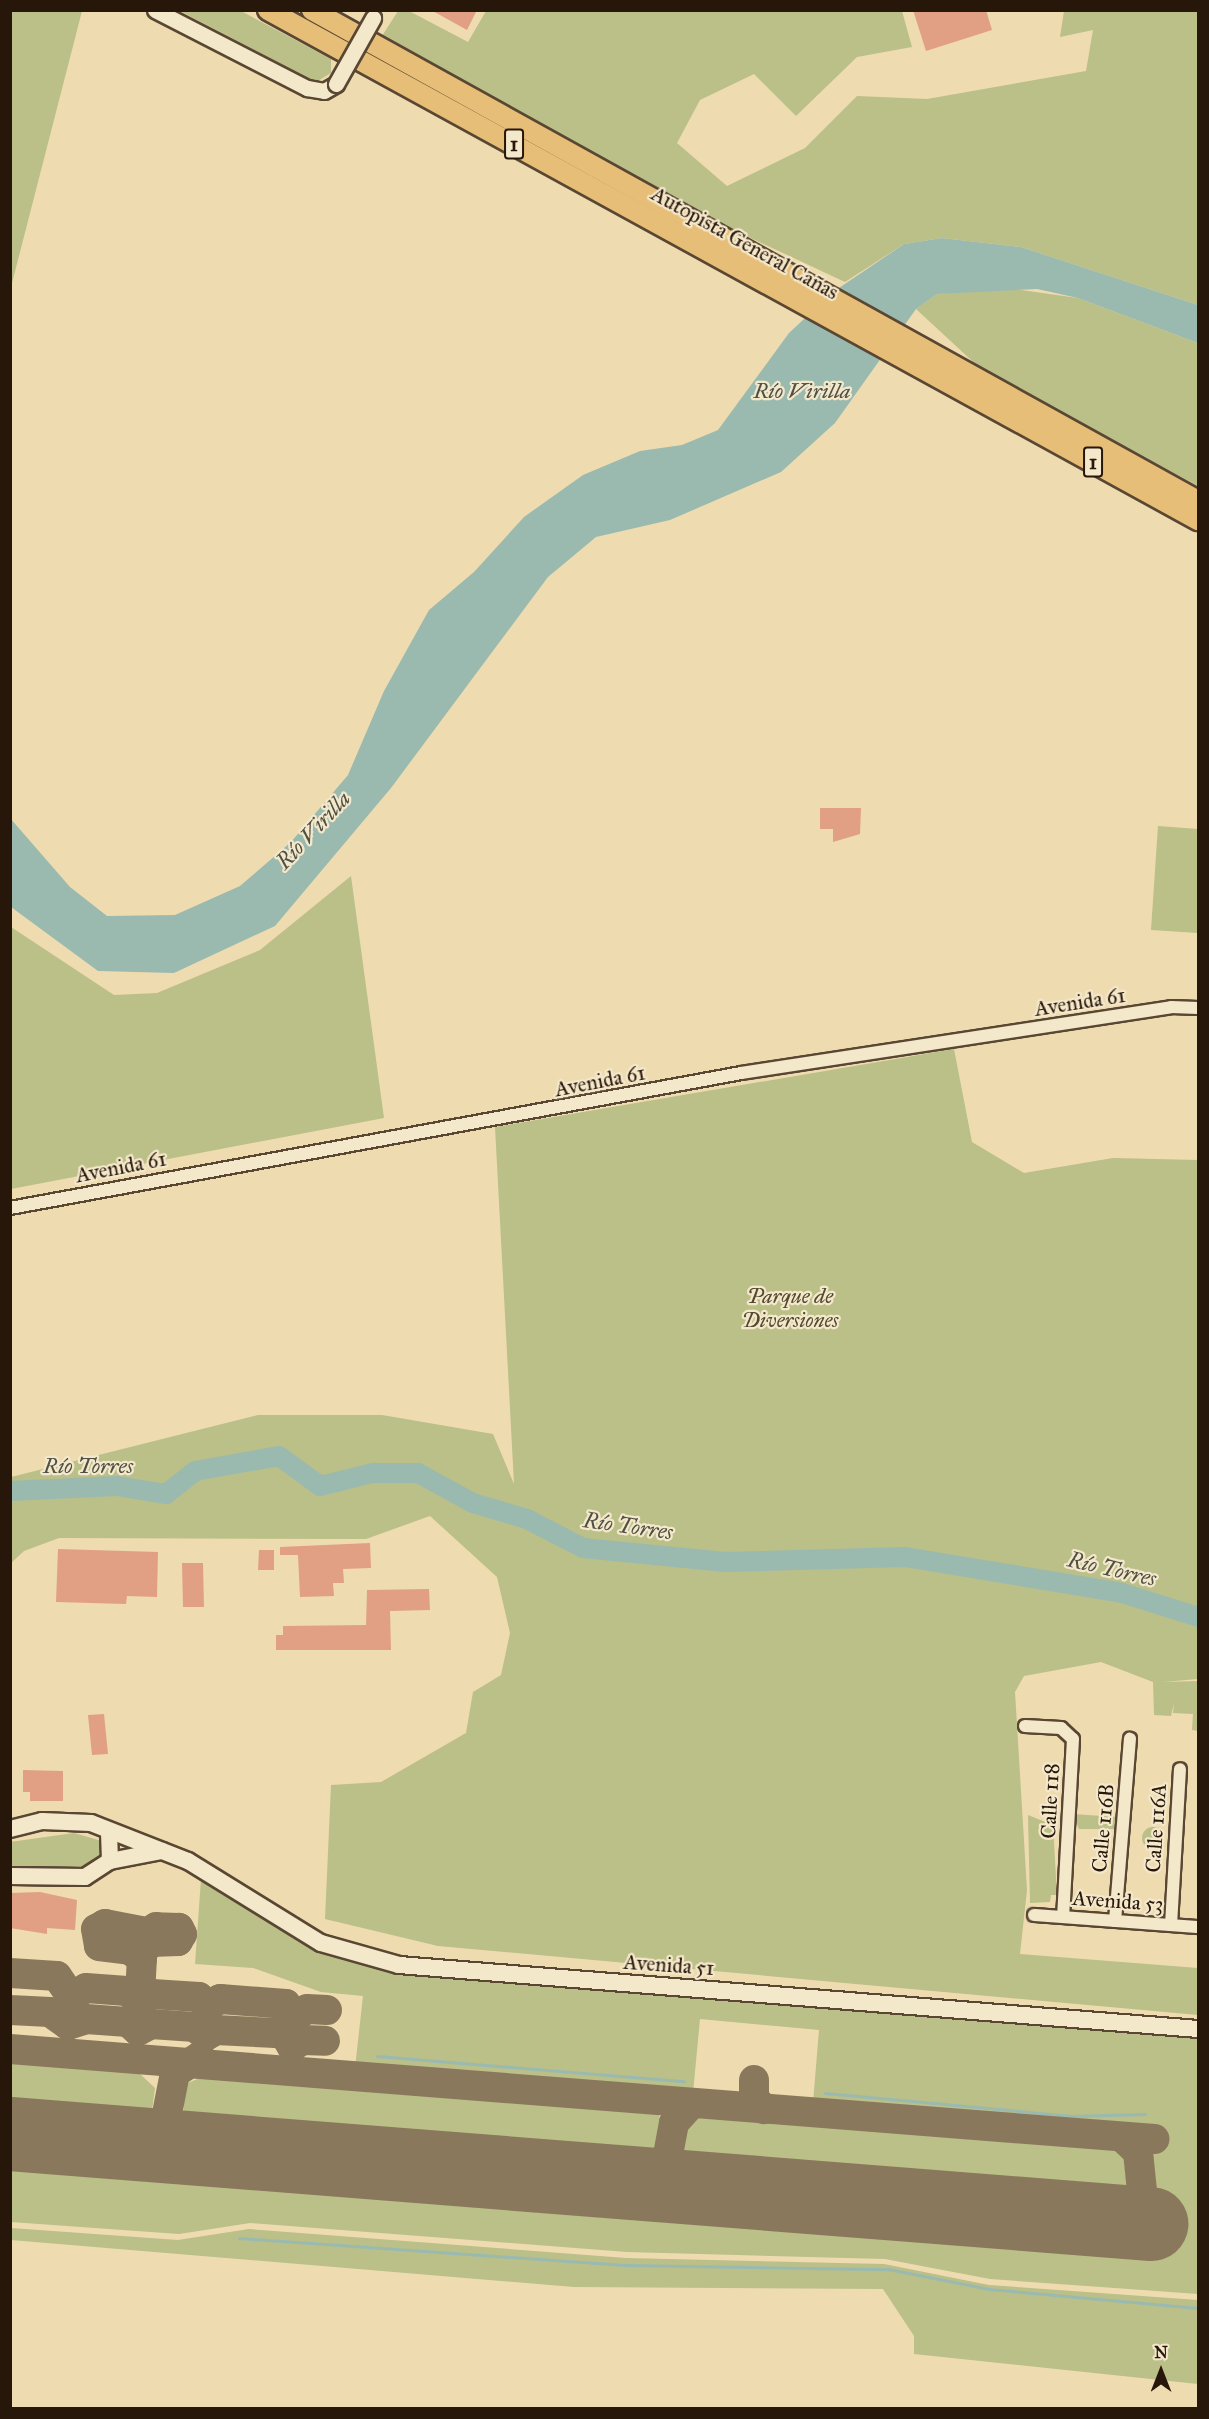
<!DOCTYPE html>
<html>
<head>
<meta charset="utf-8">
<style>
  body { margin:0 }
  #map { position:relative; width:1209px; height:2419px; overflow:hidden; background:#eedbaf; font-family:"IM FELL Great Primer",serif }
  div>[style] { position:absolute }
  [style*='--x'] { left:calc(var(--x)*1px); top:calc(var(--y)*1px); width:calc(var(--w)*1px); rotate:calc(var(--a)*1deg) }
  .green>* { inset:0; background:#bbbf88 }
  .round { border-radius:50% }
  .water>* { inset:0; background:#9abab0 }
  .stream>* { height:3px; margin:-1.5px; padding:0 1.5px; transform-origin:1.5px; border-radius:1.5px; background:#9abab0 }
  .river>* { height:20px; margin:-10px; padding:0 10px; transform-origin:10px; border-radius:10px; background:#9abab0 }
  .taxiway>* { height:30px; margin:-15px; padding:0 15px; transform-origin:15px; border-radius:15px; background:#8a785c }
  .runway>* { height:74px; margin:-37px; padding:0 37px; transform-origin:37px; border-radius:37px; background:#8a785c }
  .building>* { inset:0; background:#e1a083 }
  .roads { filter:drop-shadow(2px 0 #594733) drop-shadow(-2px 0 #594733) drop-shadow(0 2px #594733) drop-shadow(0 -2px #594733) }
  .minor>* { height:12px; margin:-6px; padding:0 6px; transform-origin:6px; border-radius:6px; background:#f4e8cb }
  .tertiary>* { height:15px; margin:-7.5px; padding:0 7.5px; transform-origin:7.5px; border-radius:7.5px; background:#f4e8cb }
  .secondary>* { height:16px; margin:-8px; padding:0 8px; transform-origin:8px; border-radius:8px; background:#f4e8cb }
  .trunk>* { height:20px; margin:-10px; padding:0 10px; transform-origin:10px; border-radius:10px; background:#e7be78 }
  .bridges { filter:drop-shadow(2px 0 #594733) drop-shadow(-2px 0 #594733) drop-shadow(0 2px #594733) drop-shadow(0 -2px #594733) }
  .tertiary-bridge>* { height:15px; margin:-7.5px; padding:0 7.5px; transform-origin:7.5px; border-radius:7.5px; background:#f4e8cb }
  span { translate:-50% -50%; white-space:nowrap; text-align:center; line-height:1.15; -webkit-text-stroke:4.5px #f4e8cb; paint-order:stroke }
  .shield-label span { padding:2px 4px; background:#f4e8cb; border:2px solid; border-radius:4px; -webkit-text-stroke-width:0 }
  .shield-label { font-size:20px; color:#27160a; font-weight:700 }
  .street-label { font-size:21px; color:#27160a }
  .park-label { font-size:21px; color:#534930; font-style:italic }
  .water-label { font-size:22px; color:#4f4f44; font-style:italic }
  .frame { position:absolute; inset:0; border:12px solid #27160a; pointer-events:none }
  .north { position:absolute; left:1131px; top:2341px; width:60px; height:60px; -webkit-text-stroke:4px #f4e8cb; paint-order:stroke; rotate:0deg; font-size:16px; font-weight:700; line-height:24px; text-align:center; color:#27160a }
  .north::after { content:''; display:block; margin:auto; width:21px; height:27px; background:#27160a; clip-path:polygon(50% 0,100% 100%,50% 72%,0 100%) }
</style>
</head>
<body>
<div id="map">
  <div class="green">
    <div style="clip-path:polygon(11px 10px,82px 11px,11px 287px,10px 11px)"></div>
    <div style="clip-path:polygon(180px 11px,241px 11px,331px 59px,331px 73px,316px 82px)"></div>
    <div style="clip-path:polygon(398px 11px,409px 11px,468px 42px,486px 11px,902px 11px,912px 47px,857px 57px,796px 116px,754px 74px,700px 100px,677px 143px,727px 186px,805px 148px,857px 96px,927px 99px,1086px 71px,1093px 30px,1060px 37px,1064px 11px,1198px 11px,1198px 305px,1021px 247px,942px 238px,904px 244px,845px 282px,708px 218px,382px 36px)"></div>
    <div style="clip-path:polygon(999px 287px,1078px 298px,1198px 343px,1198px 486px,983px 371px,916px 309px,937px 294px)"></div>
    <div style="clip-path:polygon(1158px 826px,1198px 829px,1198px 933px,1151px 930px)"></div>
    <div style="clip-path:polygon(351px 876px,384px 1118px,11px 1189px,11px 927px,114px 995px,157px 993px,260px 950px)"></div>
    <div style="clip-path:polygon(954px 1049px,972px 1142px,1024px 1173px,1113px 1158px,1198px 1160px,1198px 1679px,1163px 1682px,1198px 1681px,1198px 1731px,1192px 1730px,1193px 1714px,1173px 1713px,1174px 1703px,1171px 1716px,1154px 1715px,1153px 1682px,1101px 1662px,1024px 1676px,1015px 1692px,1027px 1890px,1020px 1954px,1198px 1968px,1198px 2015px,438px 1946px,325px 1919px,331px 1785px,381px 1782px,466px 1733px,473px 1692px,501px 1675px,510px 1633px,497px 1577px,430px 1516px,366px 1539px,59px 1538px,24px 1551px,11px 1563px,11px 1477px,258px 1415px,382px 1415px,493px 1434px,514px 1484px,495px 1127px)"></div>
    <div style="clip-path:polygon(1073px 1814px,1116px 1817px,1117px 1829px,1079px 1829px)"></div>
    <div style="clip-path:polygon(1028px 1815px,1053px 1825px,1057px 1895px,1051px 1895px,1050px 1902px,1030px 1903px)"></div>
    <div class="round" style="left:1142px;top:1827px;width:22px;height:22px"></div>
    <div style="clip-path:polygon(74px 1833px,102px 1841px,101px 1858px,84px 1869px,11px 1868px,10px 1842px)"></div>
    <div style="clip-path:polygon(201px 1879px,316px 1950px,369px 1965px,590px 1990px,1198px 2037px,1198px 2294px,990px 2279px,885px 2259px,627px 2252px,250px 2223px,179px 2234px,11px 2222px,11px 2157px,1154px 2249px,1157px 2211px,1145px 2148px,1157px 2150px,1159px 2131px,813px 2103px,819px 2030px,700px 2019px,693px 2093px,355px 2068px,363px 1996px,321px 1992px,253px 1968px,195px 1964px)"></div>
    <div style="clip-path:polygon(11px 2062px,138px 2072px,155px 2088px,152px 2110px,131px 2120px,11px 2110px)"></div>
    <div style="clip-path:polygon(209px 2074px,656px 2109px,665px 2128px,662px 2151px,650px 2161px,202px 2125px,184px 2114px,183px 2092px,188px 2083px)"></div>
    <div style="clip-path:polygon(694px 2113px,1112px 2146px,1130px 2161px,1135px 2196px,1132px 2201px,690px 2165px,679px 2155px,684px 2123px)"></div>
    <div style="clip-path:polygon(11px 2228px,178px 2240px,249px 2229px,626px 2258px,884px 2264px,989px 2285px,1198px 2300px,1198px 2384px,914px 2354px,914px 2336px,883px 2289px,574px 2287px,11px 2240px)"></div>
  </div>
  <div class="water">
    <div style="clip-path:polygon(942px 238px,1021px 247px,1198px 305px,1198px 343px,1078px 298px,1037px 289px,937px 294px,916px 309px,835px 423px,781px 472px,670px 520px,596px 537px,548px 577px,391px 788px,275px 926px,174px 973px,98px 971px,11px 907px,10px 818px,70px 887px,107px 916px,175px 915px,240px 886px,291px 842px,348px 775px,384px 691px,429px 610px,474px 572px,524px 517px,583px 475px,640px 451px,682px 445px,718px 430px,789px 333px,833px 292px,904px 244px)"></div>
  </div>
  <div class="stream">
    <div style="--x:377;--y:2056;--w:308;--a:4.7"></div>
    <div style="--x:825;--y:2093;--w:248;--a:5.3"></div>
    <div style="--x:1072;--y:2116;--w:73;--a:-1.6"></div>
    <div style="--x:239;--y:2238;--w:387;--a:4"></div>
    <div style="--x:625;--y:2265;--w:263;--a:0.9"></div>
    <div style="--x:888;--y:2269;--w:103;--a:11.2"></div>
    <div style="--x:989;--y:2289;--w:210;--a:5.2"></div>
  </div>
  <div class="river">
    <div style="--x:10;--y:1491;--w:107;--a:-2.7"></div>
    <div style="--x:117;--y:1486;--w:50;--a:9.3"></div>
    <div style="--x:166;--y:1494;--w:37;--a:-38"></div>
    <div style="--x:195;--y:1471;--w:85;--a:-10.1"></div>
    <div style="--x:279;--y:1456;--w:51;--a:36.2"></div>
    <div style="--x:320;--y:1486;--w:55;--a:-13.8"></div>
    <div style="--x:373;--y:1473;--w:45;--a:0"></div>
    <div style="--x:418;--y:1473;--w:63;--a:28.6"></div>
    <div style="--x:473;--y:1503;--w:56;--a:16.5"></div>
    <div style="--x:527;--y:1519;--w:63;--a:27.4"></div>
    <div style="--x:583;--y:1548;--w:143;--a:5.6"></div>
    <div style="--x:725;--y:1562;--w:180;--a:-1.6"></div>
    <div style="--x:905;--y:1557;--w:220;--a:9.4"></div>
    <div style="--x:1122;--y:1593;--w:80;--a:17.5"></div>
  </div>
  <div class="taxiway">
    <div style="--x:142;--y:1952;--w:13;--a:-48"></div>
    <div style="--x:151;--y:1942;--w:27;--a:-2"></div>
    <div style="--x:178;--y:1941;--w:8;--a:-60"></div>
    <div style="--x:182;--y:1934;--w:7;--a:-117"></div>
    <div style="--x:179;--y:1928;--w:23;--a:-178"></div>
    <div style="--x:156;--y:1927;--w:16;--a:142"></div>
    <div style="--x:10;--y:1973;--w:47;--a:3.7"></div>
    <div style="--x:57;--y:1976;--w:25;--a:56"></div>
    <div style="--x:71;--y:1997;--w:17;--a:-31"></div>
    <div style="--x:86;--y:1988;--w:41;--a:4.2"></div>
    <div style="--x:127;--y:1991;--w:16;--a:38"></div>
    <div style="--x:140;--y:2001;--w:14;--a:-30"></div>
    <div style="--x:152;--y:1994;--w:47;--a:3.7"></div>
    <div style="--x:199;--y:1997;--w:12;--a:48"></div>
    <div style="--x:207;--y:2006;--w:15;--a:-28"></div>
    <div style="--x:220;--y:1999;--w:66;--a:4.3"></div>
    <div style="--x:286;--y:2004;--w:16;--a:55"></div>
    <div style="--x:295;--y:2017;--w:14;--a:-34"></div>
    <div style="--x:307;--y:2009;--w:20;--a:3"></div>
    <div style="--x:10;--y:2010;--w:40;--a:2.9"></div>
    <div style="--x:50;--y:2012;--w:22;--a:36"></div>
    <div style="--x:68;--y:2025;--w:19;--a:-18"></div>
    <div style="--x:86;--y:2019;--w:42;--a:4.1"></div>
    <div style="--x:128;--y:2022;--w:13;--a:42"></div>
    <div style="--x:138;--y:2031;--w:15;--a:-28"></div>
    <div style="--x:151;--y:2024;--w:44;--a:3.9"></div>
    <div style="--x:195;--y:2027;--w:14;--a:39"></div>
    <div style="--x:206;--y:2036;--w:12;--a:-31"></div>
    <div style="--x:216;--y:2030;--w:60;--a:2.9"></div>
    <div style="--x:276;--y:2033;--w:9;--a:13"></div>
    <div style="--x:285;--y:2035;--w:14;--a:60"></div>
    <div style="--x:292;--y:2047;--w:12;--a:-35"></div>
    <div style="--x:302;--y:2040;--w:23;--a:2"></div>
    <div style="--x:139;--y:2014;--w:77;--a:-87"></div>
    <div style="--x:143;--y:1937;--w:6;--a:-108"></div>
    <div style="--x:141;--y:1931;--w:37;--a:-169"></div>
    <div style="--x:105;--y:1924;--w:10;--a:151"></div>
    <div style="--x:96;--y:1929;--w:17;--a:80"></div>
    <div style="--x:99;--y:1946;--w:31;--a:7"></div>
    <div style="--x:130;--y:1950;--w:15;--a:37"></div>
    <div style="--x:10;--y:2049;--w:1148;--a:4.5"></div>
    <div style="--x:754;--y:2080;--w:18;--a:90"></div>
    <div style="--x:754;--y:2098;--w:15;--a:48"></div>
    <div style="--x:165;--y:2124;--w:31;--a:50"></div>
    <div style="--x:143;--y:2145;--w:30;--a:-44"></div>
    <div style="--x:165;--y:2124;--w:52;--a:-78.9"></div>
    <div style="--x:175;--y:2073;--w:30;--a:-34"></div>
    <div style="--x:669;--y:2162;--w:11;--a:75"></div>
    <div style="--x:672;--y:2173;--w:22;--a:43"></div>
    <div style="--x:640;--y:2184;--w:28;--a:-27"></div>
    <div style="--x:665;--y:2171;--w:49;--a:-79.4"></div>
    <div style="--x:674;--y:2123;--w:27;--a:-48"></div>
    <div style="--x:1114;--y:2221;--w:17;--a:-17"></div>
    <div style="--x:1130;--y:2216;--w:20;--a:-49"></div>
    <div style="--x:1143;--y:2201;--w:49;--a:-95.8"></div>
    <div style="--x:1138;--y:2152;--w:22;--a:-137"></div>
  </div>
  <div class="runway">
    <div style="--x:10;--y:2134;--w:1145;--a:4.51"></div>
  </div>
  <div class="building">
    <div style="clip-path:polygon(431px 10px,477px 10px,467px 30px)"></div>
    <div style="clip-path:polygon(913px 10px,986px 10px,992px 30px,926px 51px)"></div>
    <div style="clip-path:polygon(820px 808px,861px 808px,860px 834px,833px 842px,833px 829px,820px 829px)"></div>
    <div style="clip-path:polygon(370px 1543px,371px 1568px,343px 1569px,344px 1583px,333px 1583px,334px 1596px,300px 1597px,298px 1555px,280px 1555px,280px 1547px)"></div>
    <div style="clip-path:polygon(58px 1549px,158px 1552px,157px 1597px,127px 1596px,126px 1604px,56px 1602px)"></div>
    <div style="clip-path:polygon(259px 1550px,274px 1550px,274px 1570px,258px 1570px)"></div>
    <div style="clip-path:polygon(182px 1563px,203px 1563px,204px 1607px,183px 1607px)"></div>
    <div style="clip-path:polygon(429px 1589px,430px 1610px,390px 1611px,391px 1650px,276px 1650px,276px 1635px,283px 1635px,283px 1626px,366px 1625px,367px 1590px)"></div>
    <div style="clip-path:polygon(104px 1714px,108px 1754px,92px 1755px,88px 1715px)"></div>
    <div style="clip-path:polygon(23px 1770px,63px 1771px,63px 1801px,30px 1801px,30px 1792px,23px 1792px)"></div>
    <div style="clip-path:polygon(40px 1892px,77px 1900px,75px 1930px,47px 1928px,47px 1934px,10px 1928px,10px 1893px)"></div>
  </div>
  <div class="roads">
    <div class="minor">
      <div style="--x:10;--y:1208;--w:743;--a:-10.46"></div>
      <div style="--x:741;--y:1073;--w:435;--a:-8.7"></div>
      <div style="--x:1171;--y:1007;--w:27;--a:2"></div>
      <div style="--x:1025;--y:1726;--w:36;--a:3"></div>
      <div style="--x:1061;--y:1728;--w:16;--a:43"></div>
      <div style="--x:1073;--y:1739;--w:178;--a:93.2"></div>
      <div style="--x:1034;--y:1915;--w:164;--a:4.2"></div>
      <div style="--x:1115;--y:1921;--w:183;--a:-85.3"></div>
      <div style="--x:1171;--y:1925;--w:156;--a:-86.7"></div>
    </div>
    <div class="tertiary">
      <div style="--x:155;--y:10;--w:171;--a:27.2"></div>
      <div style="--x:307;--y:88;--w:17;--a:10"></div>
      <div style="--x:324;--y:91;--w:14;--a:-30"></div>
    </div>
    <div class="secondary">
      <div style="--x:10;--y:1829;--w:33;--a:-14"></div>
      <div style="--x:42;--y:1821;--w:49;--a:2.3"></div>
      <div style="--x:91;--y:1823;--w:104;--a:21.4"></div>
      <div style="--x:188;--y:1861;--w:156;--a:31.7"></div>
      <div style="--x:321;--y:1943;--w:81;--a:15.8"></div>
      <div style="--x:399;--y:1965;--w:802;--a:4.58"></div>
      <div style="--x:110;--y:1861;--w:53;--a:-10.9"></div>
      <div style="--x:10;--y:1876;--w:75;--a:0.8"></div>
      <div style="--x:85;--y:1877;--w:30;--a:-33"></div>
      <div style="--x:110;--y:1861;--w:28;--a:-92"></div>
    </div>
    <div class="trunk">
      <div style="--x:268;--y:10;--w:1061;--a:28.74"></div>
      <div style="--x:312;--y:10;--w:1013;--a:28.99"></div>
    </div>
  </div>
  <div class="bridges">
    <div class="tertiary-bridge">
      <div style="--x:336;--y:84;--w:76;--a:-60.7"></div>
    </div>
  </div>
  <div class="shield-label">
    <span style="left:514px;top:144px">1</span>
    <span style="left:1093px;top:462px">1</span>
  </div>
  <div class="street-label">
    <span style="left:745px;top:243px;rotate:29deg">Autopista General Cañas</span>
    <span style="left:1080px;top:1002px;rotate:-9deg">Avenida 61</span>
    <span style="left:600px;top:1081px;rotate:-11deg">Avenida 61</span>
    <span style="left:121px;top:1167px;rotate:-11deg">Avenida 61</span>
    <span style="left:1050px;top:1801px;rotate:-87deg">Calle 118</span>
    <span style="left:1103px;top:1828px;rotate:-85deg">Calle 116B</span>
    <span style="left:1156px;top:1828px;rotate:-86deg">Calle 116A</span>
    <span style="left:1118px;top:1901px;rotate:4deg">Avenida 53</span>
    <span style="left:669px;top:1965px;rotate:4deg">Avenida 51</span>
  </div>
  <div class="park-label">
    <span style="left:790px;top:1308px">Parque de<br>Diversiones</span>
  </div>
  <div class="water-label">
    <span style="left:802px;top:391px">Río Virilla</span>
    <span style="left:313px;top:830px;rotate:-47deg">Río Virilla</span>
    <span style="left:88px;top:1466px">Río Torres</span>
    <span style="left:628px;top:1526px;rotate:8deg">Río Torres</span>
    <span style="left:1112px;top:1569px;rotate:13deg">Río Torres</span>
  </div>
  <div class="frame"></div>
  <div class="north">N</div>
</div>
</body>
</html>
